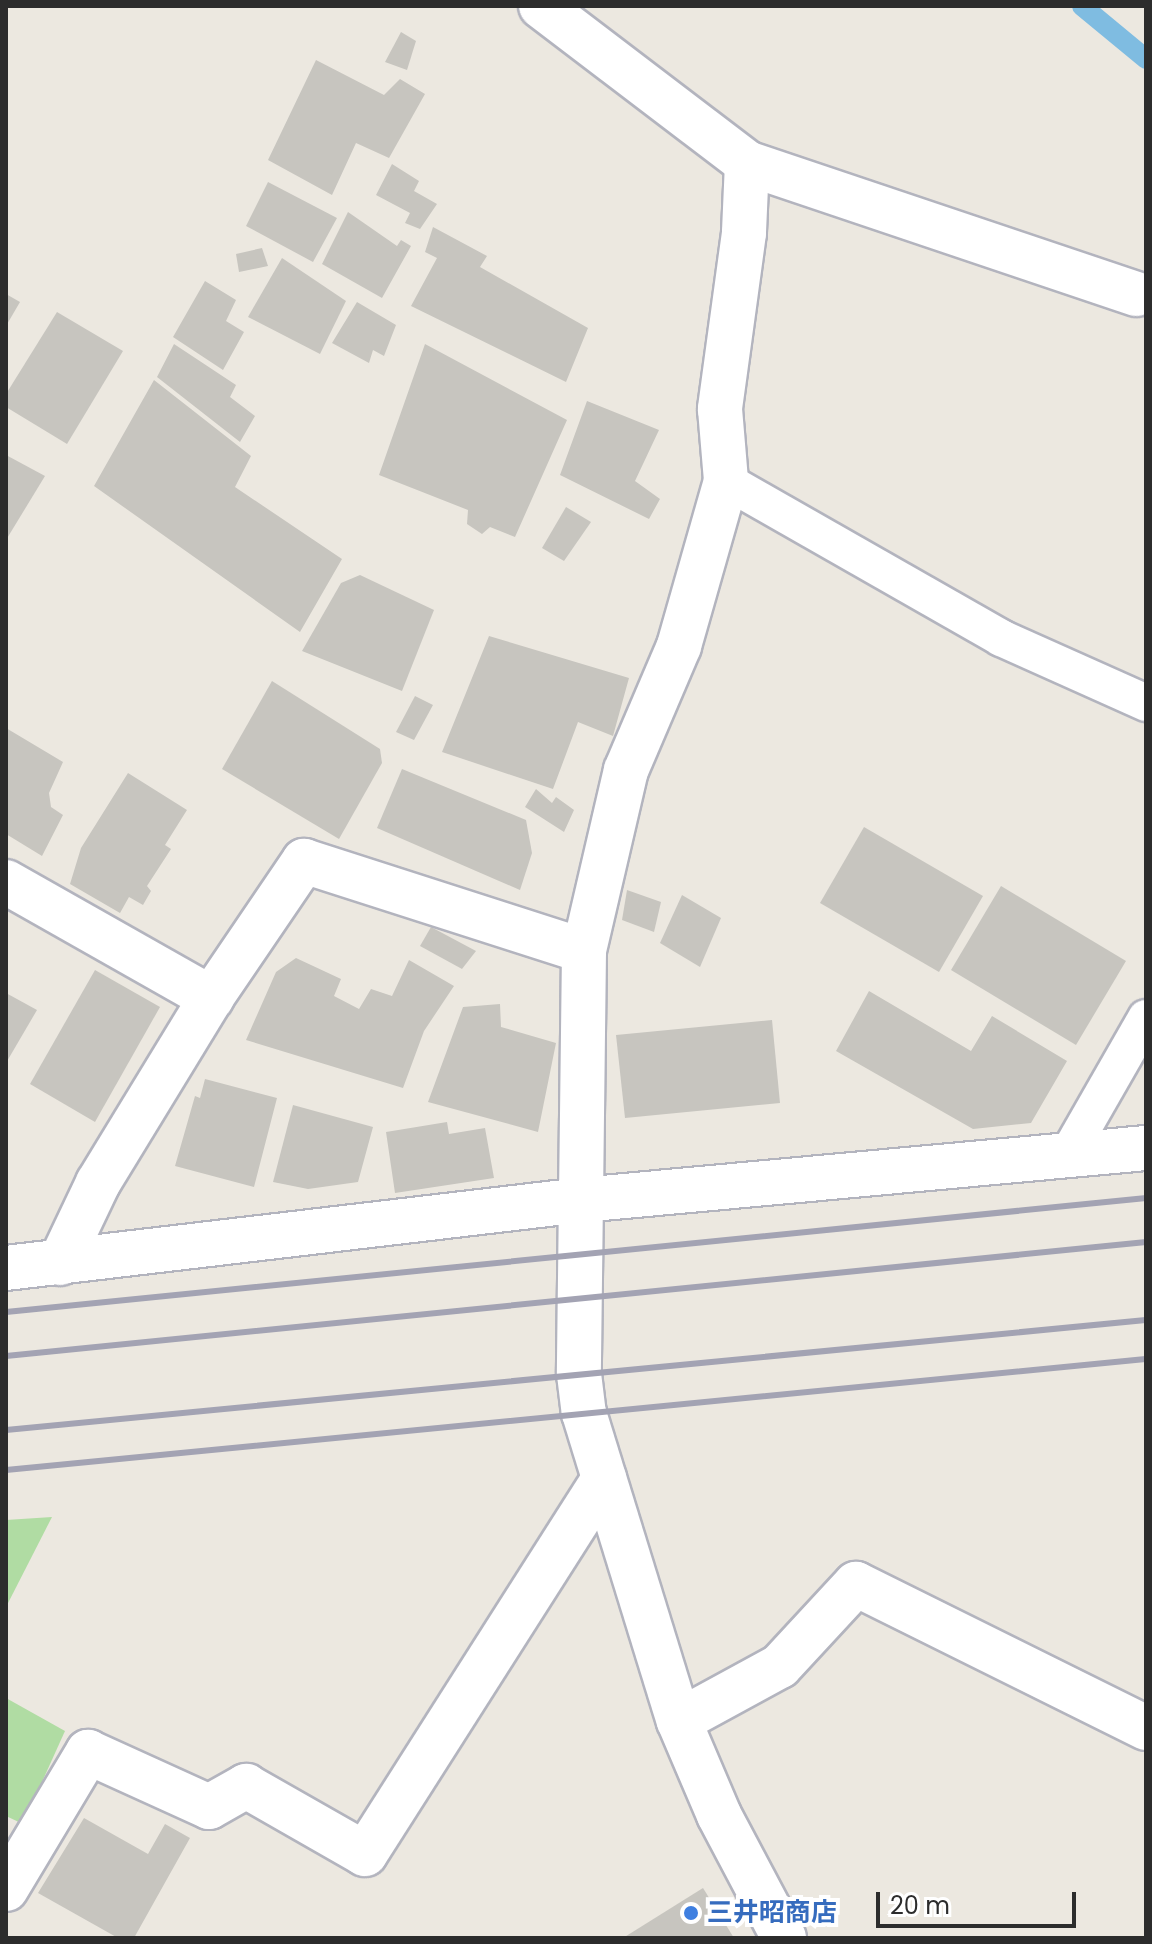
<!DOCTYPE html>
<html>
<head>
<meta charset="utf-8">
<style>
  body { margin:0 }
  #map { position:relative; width:1152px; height:1944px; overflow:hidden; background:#ece8e0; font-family:Poppins,"Noto Sans JP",sans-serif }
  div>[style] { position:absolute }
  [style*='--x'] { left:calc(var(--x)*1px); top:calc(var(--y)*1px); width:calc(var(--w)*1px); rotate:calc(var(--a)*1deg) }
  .green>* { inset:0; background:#b0dca3 }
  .stream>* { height:20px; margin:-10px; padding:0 10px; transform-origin:10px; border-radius:10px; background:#7fbce1 }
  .building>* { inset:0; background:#c7c5bf }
  .roads { filter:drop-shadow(2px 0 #b3b4be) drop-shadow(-2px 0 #b3b4be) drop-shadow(0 2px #b3b4be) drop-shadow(0 -2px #b3b4be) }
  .service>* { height:36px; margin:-18px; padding:0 18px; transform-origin:18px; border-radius:18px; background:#fff }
  .minor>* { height:44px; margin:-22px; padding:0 22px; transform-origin:22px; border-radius:22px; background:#fff }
  .rail>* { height:6px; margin:-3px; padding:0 3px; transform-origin:3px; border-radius:3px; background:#a3a3b3 }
  .dots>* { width:22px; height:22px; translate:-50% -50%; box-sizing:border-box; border:4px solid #fff; border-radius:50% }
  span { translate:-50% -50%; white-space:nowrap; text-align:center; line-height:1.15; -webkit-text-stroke:8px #fff; paint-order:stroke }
  .shop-label { font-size:26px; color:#366cbe; font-weight:700 }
  .left { translate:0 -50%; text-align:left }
  .frame { position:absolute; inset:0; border:8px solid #2c2c2c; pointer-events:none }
  .scale { position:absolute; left:876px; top:1892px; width:200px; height:36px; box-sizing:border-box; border:4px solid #2c2c2c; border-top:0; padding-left:10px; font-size:24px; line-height:28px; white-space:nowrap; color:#2c2c2c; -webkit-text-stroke:6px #fff; paint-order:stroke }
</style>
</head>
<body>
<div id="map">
  <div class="green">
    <div style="clip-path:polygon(52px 1517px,6px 1607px,6px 1520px)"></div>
    <div style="clip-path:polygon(6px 1698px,65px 1731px,23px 1824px,6px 1816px)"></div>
  </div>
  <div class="stream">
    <div style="--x:1082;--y:6;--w:83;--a:39.6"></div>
  </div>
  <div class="building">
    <div style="clip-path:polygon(401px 32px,416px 41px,407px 70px,385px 62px)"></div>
    <div style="clip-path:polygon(316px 60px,384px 95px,400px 79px,425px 94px,389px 158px,356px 143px,332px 195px,268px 160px)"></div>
    <div style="clip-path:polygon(392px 164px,419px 181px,414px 191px,437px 204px,420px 229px,405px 223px,410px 213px,376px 195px)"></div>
    <div style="clip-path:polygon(268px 182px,337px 218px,313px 262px,246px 226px)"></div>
    <div style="clip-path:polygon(348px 212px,397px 246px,401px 240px,411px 246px,382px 298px,322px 264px)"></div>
    <div style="clip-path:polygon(433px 227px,487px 256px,480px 267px,588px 328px,566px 382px,411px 306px,437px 258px,425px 252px)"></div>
    <div style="clip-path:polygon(262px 248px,268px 266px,239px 272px,236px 254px)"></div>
    <div style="clip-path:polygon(282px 258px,346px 301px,320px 354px,248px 317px)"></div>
    <div style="clip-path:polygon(205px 281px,236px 300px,226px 321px,244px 332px,223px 370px,173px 337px)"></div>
    <div style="clip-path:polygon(6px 294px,20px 302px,6px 326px)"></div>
    <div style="clip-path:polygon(357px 302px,396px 325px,384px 356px,373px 350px,369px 363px,332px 343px)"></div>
    <div style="clip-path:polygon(57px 312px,123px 351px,67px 444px,6px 407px,6px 394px)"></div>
    <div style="clip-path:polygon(174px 344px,236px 385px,230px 397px,255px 416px,240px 442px,157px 377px)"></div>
    <div style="clip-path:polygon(425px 344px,567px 420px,515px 537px,490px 527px,482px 534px,467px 524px,468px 510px,379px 475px)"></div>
    <div style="clip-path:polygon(154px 380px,251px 456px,235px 487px,342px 559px,300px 632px,94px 486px)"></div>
    <div style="clip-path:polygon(587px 401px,659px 430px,635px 481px,660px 499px,649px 519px,560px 475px)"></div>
    <div style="clip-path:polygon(6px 455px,45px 476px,6px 540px)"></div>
    <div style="clip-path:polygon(566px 507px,591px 522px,564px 561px,542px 548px)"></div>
    <div style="clip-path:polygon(360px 575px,434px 610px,402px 691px,302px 651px,341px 583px)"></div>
    <div style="clip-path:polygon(489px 636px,629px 678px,613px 736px,578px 722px,553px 789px,442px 752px)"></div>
    <div style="clip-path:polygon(272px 681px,380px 749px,382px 763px,339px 839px,222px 769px)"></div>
    <div style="clip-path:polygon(415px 696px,433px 705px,414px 740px,396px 732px)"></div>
    <div style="clip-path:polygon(6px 728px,63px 762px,49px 793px,51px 807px,63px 815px,42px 856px,6px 834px)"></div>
    <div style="clip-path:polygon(402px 769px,526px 820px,532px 853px,520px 890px,377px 828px)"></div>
    <div style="clip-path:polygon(128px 773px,187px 810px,165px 845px,171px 849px,147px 886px,151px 891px,143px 905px,129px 897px,120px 913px,70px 884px,81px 848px)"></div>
    <div style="clip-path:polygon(536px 789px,552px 803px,556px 797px,574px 810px,564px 832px,525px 807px)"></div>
    <div style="clip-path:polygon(864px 827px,983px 896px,939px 972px,820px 903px)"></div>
    <div style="clip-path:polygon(1001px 886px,1126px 961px,1076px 1045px,951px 970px)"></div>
    <div style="clip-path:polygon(627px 890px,661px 902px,654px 932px,622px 920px)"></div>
    <div style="clip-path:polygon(682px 895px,721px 918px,700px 967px,660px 943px)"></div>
    <div style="clip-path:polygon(431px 927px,476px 951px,462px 969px,420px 946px)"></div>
    <div style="clip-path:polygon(296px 958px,341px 979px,334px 996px,359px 1009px,371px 989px,392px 996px,409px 960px,454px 986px,424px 1031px,403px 1088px,246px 1040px,276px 972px)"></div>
    <div style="clip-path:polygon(95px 970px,160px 1007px,95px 1122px,30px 1084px)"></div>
    <div style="clip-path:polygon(869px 991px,971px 1051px,992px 1016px,1067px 1061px,1031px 1123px,973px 1129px,836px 1051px)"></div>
    <div style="clip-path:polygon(6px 993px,37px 1010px,6px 1063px)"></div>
    <div style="clip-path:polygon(500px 1004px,501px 1027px,556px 1043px,538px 1132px,428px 1102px,463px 1007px)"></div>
    <div style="clip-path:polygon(772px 1020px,780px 1103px,625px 1118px,616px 1035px)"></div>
    <div style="clip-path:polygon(205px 1079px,277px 1098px,254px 1187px,175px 1166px,195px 1096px,200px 1098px)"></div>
    <div style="clip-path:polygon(293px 1105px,373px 1127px,358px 1182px,308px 1189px,273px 1182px)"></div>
    <div style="clip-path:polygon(447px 1122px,449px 1134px,485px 1128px,494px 1178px,395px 1193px,386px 1132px)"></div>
    <div style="clip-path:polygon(84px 1818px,148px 1854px,165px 1824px,190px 1838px,134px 1938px,118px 1938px,38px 1893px)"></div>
    <div style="clip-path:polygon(703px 1888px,734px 1938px,623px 1938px)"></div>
  </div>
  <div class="roads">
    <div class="service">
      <div style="--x:726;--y:481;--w:317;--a:29.7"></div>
      <div style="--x:1001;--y:638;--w:159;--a:24.1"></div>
      <div style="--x:1067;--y:1156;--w:159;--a:-60.2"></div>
    </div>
    <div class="minor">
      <div style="--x:541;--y:6;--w:259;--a:37.3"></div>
      <div style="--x:747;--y:163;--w:70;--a:92.5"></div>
      <div style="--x:744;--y:233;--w:178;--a:97.8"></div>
      <div style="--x:720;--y:409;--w:72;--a:85.2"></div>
      <div style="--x:726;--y:481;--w:172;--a:105.9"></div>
      <div style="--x:679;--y:646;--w:135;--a:113.1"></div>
      <div style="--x:626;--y:770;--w:186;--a:103.1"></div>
      <div style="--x:584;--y:951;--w:423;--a:90.7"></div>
      <div style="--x:579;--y:1374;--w:39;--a:83"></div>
      <div style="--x:584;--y:1413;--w:322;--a:72.9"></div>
      <div style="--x:679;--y:1721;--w:102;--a:66.9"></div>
      <div style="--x:719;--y:1815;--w:139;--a:62.1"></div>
      <div style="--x:747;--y:163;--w:411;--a:18.6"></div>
      <div style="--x:6;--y:882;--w:236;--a:29.5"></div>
      <div style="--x:60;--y:1263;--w:89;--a:-64.6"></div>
      <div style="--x:98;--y:1183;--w:217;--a:-58.6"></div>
      <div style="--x:211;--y:998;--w:166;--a:-55.8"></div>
      <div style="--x:304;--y:861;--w:294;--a:17.8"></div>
      <div style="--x:6;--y:1268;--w:579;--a:-6.74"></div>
      <div style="--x:581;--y:1200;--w:567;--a:-5.26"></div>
      <div style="--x:679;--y:1721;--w:115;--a:-28.6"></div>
      <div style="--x:780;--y:1666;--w:112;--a:-47.2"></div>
      <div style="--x:856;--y:1584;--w:324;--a:26.4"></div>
      <div style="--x:6;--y:1889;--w:160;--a:-59.1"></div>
      <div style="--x:88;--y:1752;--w:133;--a:24.4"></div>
      <div style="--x:209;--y:1807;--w:43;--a:-29.6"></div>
      <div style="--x:246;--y:1786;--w:137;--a:29.7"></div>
      <div style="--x:365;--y:1854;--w:445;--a:-57.5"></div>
    </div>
  </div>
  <div class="rail">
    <div style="--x:6;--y:1312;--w:1146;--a:-5.71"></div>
    <div style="--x:6;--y:1356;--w:1146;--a:-5.71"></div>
    <div style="--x:6;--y:1430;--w:1145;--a:-5.51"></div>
    <div style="--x:6;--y:1470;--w:1145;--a:-5.56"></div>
  </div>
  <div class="dots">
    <div style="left:691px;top:1913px;background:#3f7fe0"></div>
  </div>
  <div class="shop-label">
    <span class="left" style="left:707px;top:1913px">三井昭商店</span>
  </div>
  <div class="frame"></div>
  <div class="scale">20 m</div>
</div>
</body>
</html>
